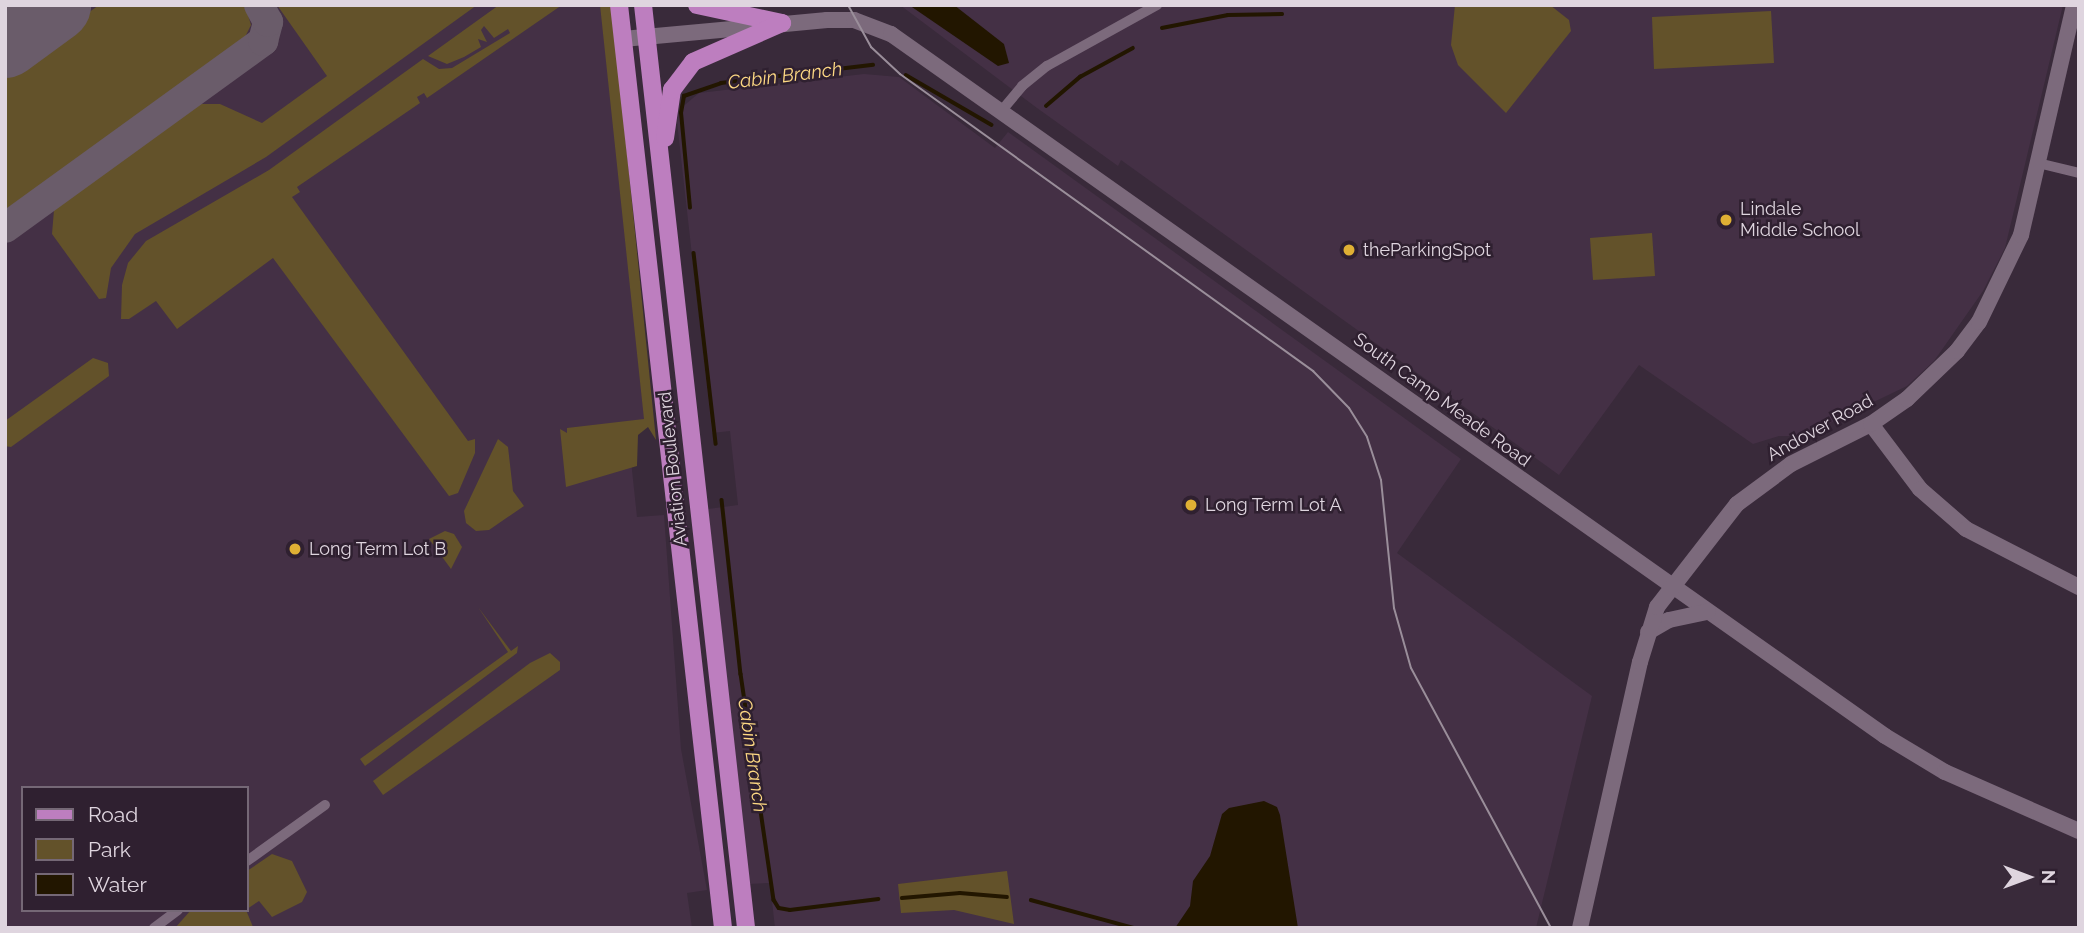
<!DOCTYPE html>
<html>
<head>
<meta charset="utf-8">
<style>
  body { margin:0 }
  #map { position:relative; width:2084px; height:933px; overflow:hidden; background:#392a3a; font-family:Raleway,sans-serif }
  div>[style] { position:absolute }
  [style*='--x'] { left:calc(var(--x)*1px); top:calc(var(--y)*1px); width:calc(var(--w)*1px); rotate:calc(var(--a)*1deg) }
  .built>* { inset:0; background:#443045 }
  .green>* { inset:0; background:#63522a }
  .water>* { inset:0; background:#221600 }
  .stream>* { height:3.5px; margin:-1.75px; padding:0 1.75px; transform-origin:1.75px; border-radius:1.75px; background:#221600 }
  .taxiway>* { height:30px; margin:-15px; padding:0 15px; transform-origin:15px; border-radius:15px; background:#6a5c6a }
  .runway>* { height:74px; margin:-37px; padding:0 37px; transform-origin:37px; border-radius:37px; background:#6a5c6a }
  .street>* { height:10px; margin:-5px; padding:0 5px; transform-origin:5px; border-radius:5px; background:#7c6a7c }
  .secondary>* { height:16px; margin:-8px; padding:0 8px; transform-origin:8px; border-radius:8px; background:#7c6a7c }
  .primary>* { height:18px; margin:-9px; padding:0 9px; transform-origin:9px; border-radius:9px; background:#bd7ebf }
  .tram>* { height:2px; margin:-1px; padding:0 1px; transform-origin:1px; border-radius:1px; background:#9a8e9a }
  .dots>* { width:19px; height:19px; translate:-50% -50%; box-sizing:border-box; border:4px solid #2f2030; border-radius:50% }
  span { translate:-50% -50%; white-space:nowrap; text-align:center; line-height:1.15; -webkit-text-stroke:5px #2f2030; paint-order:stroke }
  .poi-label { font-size:18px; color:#dfd5df }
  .left { translate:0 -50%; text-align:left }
  .street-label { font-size:18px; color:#dfd5df }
  .water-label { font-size:19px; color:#fdd883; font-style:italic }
  .frame { position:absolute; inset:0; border:7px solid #dfd5df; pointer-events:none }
  .legend { position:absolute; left:21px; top:786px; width:228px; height:126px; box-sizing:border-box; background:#2f2030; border:2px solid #756876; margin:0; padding:9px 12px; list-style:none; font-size:21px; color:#dfd5df }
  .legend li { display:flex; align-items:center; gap:14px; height:35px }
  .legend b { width:35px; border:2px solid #756876 }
  .north { position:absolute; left:1993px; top:842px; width:70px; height:70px; -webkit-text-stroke:5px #2f2030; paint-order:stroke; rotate:90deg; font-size:19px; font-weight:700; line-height:28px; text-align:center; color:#dfd5df }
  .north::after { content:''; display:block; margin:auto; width:24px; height:32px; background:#dfd5df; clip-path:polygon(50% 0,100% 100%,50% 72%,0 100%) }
</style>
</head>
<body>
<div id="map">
  <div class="built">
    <div style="clip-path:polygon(evenodd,5px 5px,602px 5px,646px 421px,629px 442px,637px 517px,664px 515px,681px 749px,707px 890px,687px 893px,692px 928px,5px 928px,5px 5px,23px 788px,247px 788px,247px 910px,23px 910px,23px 788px)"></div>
    <div style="clip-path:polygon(900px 5px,2063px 5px,2005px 248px,1983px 291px,1934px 361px,1907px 386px,1803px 436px,1779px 436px,1753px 444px,1639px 365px,1559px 475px,1121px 160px,1118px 166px,1037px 108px)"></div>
    <div style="clip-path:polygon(864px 74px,899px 77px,995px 148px,1008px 132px,1461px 459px,1397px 553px,1592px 696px,1536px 928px,775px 928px,770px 883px,748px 884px,708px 509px,738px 505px,730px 431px,712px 433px,677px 122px,680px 109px,699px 93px)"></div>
  </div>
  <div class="green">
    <div style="clip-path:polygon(99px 5px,245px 5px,251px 25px,243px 41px,5px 212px,5px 73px)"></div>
    <div style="clip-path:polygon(277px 5px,477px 5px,266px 157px,135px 234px,111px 268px,106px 298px,99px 299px,52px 234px,54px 210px,199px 104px,220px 104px,262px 123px,327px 76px)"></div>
    <div style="clip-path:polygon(499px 5px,562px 5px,427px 98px,424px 93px,417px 97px,420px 103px,297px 187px,300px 192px,292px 197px,468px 441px,475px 439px,475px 453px,458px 493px,449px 496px,273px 258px,177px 329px,156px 301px,129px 319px,121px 319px,122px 285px,128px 263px,146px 241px,269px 170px,423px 59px,439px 69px,452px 68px,510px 33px,508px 29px,494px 38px,484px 26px,481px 30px,487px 42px,478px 39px,481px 47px,464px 57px,447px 64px,428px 56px)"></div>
    <div style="clip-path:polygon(600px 5px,612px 5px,656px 440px,648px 427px,638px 435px,637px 466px,566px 487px,560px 429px,567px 433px,567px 428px,644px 419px)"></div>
    <div style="clip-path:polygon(1455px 5px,1550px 5px,1569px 20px,1571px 31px,1506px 113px,1458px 65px,1451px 45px)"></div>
    <div style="clip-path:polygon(1771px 11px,1774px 63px,1654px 69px,1652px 17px)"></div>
    <div style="clip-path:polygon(1652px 233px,1655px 276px,1593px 280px,1590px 238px)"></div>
    <div style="clip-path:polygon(93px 358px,108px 363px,109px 376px,11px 447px,5px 446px,5px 421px)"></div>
    <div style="clip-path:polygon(498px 439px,508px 447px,513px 491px,524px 506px,489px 530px,476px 531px,466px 523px,464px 511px)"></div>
    <div style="clip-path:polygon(445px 531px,454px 534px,462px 547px,451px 569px,429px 539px)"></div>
    <div style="clip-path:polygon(478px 607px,511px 651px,518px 646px,517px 653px,365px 766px,360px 759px,508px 652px)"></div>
    <div style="clip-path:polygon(550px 653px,560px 662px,560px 670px,383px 795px,373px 781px,530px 663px)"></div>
    <div style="clip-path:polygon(272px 854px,292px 861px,307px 892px,302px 902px,272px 917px,259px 901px,247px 909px,247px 871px)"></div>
    <div style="clip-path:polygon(1007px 871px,1014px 924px,954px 910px,901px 913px,898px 884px)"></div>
    <div style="clip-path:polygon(191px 910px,246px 910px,253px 927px,175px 928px)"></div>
  </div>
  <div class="water">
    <div style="clip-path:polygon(909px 5px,954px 5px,1004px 44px,1009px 63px,998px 66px)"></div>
    <div style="clip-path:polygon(1264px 801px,1277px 807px,1280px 815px,1298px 928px,1175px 928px,1190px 906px,1193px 881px,1210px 856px,1222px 814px,1229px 808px)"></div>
  </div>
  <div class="stream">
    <div style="--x:1162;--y:28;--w:67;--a:-11.1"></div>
    <div style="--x:1228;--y:15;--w:54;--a:-1.1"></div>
    <div style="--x:906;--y:75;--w:99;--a:30.2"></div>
    <div style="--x:1046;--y:106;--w:45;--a:-40.5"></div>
    <div style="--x:1080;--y:77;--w:60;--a:-28.7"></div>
    <div style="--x:690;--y:208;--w:95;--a:-95.4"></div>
    <div style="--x:681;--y:113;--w:17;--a:-80"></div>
    <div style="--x:684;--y:96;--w:39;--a:-19"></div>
    <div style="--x:721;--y:83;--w:153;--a:-6.8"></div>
    <div style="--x:694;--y:253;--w:192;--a:83.4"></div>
    <div style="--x:722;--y:500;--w:175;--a:83.8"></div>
    <div style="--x:741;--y:674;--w:228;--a:81.7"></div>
    <div style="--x:774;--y:900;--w:9;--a:58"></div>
    <div style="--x:779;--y:908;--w:11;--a:10"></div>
    <div style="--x:790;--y:910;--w:89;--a:-7.1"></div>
    <div style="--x:902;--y:898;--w:58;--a:-4.9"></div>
    <div style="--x:960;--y:893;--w:47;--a:4.9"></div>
    <div style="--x:1031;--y:900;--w:107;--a:15.2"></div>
  </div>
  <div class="taxiway">
    <div style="--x:5;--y:228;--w:319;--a:-35.9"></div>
    <div style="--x:263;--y:41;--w:20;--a:-75"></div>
    <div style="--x:268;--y:22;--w:19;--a:-118"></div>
  </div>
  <div class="runway">
    <div style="--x:5;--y:41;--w:61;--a:-36.3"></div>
  </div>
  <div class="street">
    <div style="--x:1003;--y:109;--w:30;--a:-50"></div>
    <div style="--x:1022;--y:86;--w:32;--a:-39"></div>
    <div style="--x:1047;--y:66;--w:126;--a:-29"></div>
    <div style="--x:2038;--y:163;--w:42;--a:13.7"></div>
    <div style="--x:247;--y:861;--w:96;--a:-35.7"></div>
    <div style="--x:154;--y:928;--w:30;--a:-37"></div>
  </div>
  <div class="secondary">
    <div style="--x:623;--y:39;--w:205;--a:-5.3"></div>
    <div style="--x:827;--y:20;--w:27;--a:0"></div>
    <div style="--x:854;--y:20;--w:40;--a:21"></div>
    <div style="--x:891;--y:34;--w:1217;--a:35.23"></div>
    <div style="--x:1885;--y:736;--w:70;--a:31"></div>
    <div style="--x:1945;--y:772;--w:146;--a:23.8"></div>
    <div style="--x:1871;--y:424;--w:81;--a:53"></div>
    <div style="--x:1920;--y:489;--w:61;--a:41"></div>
    <div style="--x:1966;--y:529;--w:127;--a:27.2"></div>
    <div style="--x:1648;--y:632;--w:24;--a:-30"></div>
    <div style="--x:1669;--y:620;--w:40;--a:-12"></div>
    <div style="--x:1580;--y:928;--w:273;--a:-77.3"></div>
    <div style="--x:1640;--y:662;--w:58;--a:-72.8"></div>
    <div style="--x:1657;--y:607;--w:130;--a:-52.2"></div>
    <div style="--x:1737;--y:504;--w:67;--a:-36.5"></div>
    <div style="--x:1791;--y:464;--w:89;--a:-26.6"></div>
    <div style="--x:1871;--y:424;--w:44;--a:-34.8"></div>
    <div style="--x:1907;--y:399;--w:69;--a:-43.8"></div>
    <div style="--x:1957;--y:351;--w:36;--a:-53"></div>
    <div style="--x:1979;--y:322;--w:97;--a:-64.2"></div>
    <div style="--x:2021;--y:235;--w:236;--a:-77"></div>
  </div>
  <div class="primary">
    <div style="--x:619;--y:5;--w:929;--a:83.57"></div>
    <div style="--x:643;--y:5;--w:929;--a:83.63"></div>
    <div style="--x:697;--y:5;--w:87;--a:12"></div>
    <div style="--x:665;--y:138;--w:49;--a:-81.7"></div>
    <div style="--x:672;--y:90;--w:35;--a:-53"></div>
    <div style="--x:693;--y:62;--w:97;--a:-23.7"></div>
  </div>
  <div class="tram">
    <div style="--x:848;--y:5;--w:48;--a:61.3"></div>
    <div style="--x:871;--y:47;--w:40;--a:43"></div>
    <div style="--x:900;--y:74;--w:509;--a:35.72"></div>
    <div style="--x:1313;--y:371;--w:52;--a:45.8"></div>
    <div style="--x:1349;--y:408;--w:34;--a:58"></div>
    <div style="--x:1367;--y:437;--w:45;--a:72"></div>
    <div style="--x:1381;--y:480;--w:129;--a:84.2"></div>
    <div style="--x:1394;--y:608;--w:62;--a:74.2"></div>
    <div style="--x:1411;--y:668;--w:295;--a:61.7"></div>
  </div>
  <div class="dots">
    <div style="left:1726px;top:220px;background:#dfb034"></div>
    <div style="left:1349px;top:250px;background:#dfb034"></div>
    <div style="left:1191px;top:505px;background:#dfb034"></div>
    <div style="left:295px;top:549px;background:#dfb034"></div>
  </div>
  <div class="poi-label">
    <span class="left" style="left:1740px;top:220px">Lindale<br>Middle School</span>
    <span class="left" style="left:1363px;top:250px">theParkingSpot</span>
    <span class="left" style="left:1205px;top:505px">Long Term Lot A</span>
    <span class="left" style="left:309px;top:549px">Long Term Lot B</span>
  </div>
  <div class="street-label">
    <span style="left:1442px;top:400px;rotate:36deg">South Camp Meade Road</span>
    <span style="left:1820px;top:428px;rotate:-29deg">Andover Road</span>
    <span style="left:673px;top:469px;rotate:-96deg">Aviation Boulevard</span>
  </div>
  <div class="water-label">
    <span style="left:785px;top:76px;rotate:-7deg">Cabin Branch</span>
    <span style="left:752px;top:755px;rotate:82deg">Cabin Branch</span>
  </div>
  <div class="frame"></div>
  <ul class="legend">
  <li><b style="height:9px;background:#bd7ebf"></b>Road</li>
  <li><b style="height:19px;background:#63522a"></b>Park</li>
  <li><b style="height:19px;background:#221600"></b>Water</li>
  </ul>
  <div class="north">N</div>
</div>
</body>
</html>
